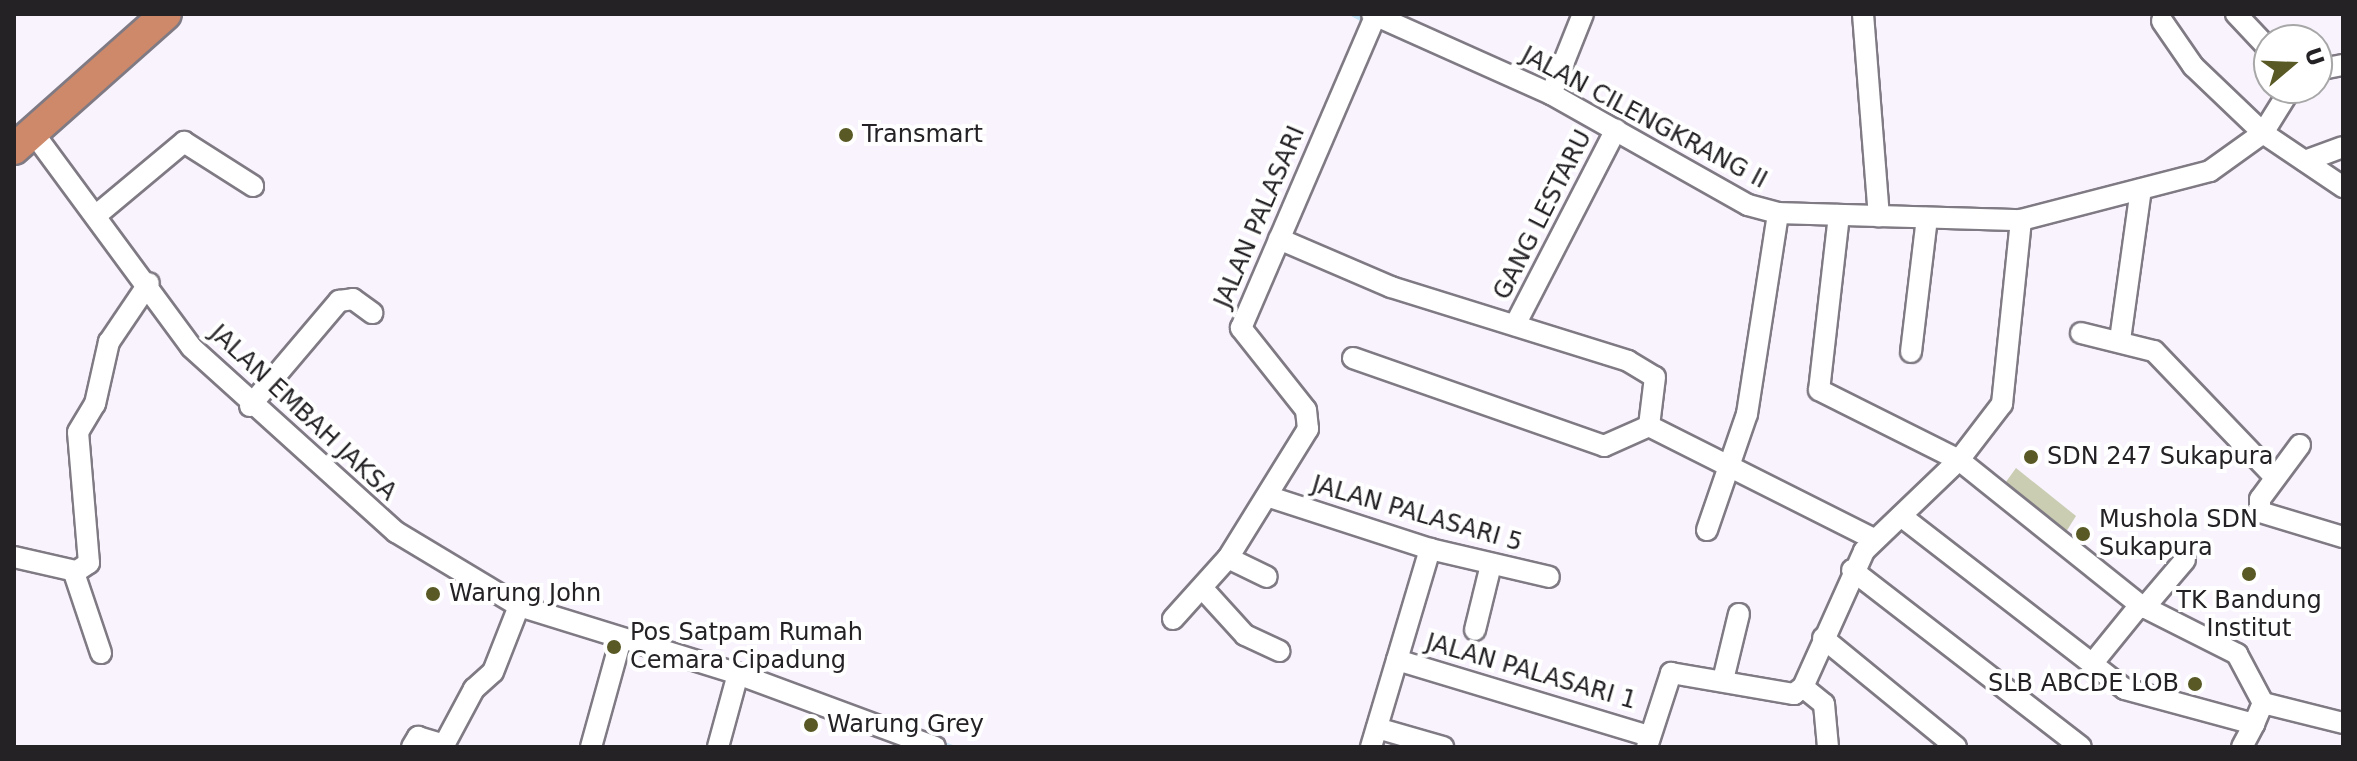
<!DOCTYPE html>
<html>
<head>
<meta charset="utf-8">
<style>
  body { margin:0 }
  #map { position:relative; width:2357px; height:761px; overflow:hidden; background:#f8f3fd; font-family:"DejaVu Sans",sans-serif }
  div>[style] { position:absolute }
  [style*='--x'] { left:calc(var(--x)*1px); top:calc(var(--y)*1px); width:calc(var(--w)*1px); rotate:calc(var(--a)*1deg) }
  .green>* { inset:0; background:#cacdb2 }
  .stream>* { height:5px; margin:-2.5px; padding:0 2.5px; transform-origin:2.5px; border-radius:2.5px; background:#c5e3f5 }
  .roads { filter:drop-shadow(2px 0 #7f7a83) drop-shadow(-2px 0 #7f7a83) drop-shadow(0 2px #7f7a83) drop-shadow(0 -2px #7f7a83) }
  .minor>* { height:20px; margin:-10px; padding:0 10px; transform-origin:10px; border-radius:10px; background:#fff }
  .highway>* { height:30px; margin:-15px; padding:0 15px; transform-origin:15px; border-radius:15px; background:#cd896a }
  .dots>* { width:22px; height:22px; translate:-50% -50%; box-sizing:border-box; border:4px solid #fff; border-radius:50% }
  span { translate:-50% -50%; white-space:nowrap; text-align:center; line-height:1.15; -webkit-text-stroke:8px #fff; paint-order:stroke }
  .street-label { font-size:24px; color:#242225 }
  .poi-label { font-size:24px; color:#242225 }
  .left { translate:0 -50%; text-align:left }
  .right { translate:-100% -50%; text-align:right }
  .frame { position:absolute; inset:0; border:16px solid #242225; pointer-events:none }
  .north { position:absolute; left:2253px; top:24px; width:80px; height:80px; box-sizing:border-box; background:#fff; border:2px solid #a7a7a8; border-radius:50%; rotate:71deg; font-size:22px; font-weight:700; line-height:32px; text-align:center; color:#242225 }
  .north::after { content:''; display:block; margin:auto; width:28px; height:36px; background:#595926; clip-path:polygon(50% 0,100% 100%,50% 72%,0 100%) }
</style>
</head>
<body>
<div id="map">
  <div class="green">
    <div style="clip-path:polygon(2016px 468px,2076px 516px,2064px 535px,2003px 486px)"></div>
  </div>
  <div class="stream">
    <div style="--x:1353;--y:14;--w:15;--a:28"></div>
    <div style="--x:1384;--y:30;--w:67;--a:23.9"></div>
    <div style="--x:1653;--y:697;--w:29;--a:-65"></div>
    <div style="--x:939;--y:742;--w:14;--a:21"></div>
  </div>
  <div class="roads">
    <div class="minor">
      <div style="--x:1372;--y:14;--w:196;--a:24.1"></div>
      <div style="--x:1551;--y:94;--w:226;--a:29.4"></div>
      <div style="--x:1748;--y:205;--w:31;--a:15"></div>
      <div style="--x:1778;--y:213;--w:243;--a:1.7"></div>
      <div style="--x:2021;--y:220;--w:195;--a:-14.5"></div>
      <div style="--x:2210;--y:171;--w:65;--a:-35.6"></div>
      <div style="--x:2263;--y:133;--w:53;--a:-58.1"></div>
      <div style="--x:1863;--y:14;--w:203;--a:85.5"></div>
      <div style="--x:2236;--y:14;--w:48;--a:46.7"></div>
      <div style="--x:2162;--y:21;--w:55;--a:55.4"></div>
      <div style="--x:2193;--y:66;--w:97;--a:43.7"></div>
      <div style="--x:2263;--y:133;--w:97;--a:34"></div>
      <div style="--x:2317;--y:70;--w:26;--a:-11"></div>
      <div style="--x:1551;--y:94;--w:86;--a:-68.2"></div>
      <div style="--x:32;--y:131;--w:268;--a:53.6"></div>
      <div style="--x:191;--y:347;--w:276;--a:42.1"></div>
      <div style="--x:396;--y:532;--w:144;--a:31"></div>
      <div style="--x:519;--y:606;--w:229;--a:17.2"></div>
      <div style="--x:738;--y:674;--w:210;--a:20.3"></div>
      <div style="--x:2305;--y:161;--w:40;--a:-20.2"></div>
      <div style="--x:99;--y:213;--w:111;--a:-39.9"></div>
      <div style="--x:184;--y:142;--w:82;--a:32.5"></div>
      <div style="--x:1839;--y:215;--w:176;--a:96.5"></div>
      <div style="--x:1819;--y:390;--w:157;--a:26.6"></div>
      <div style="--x:1959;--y:460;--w:232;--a:38.7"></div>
      <div style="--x:2140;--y:605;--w:109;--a:26.8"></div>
      <div style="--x:2237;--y:654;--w:55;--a:62"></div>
      <div style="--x:1279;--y:239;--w:122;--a:23.2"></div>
      <div style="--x:1391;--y:287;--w:248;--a:17.3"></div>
      <div style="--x:1628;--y:361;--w:31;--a:31"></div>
      <div style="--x:1655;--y:377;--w:49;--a:97"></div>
      <div style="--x:1649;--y:426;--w:252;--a:26.7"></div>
      <div style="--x:1515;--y:325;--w:220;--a:-62.7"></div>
      <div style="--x:2081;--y:333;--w:75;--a:13.9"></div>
      <div style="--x:2154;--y:351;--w:175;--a:46.2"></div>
      <div style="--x:2120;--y:340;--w:152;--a:-82.1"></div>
      <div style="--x:1911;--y:352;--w:135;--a:-83.2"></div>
      <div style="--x:1353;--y:358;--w:266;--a:19.3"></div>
      <div style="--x:1604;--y:446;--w:49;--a:-24"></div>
      <div style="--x:250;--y:406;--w:138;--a:-49.7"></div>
      <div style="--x:339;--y:301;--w:14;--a:-8"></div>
      <div style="--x:353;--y:299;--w:24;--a:36"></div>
      <div style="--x:2300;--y:445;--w:67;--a:126.5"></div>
      <div style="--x:2260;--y:499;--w:13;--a:90"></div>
      <div style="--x:2260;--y:512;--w:87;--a:16.8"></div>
      <div style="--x:1270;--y:497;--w:168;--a:18"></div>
      <div style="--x:1430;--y:549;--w:122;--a:13.2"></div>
      <div style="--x:1901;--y:516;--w:283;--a:37.7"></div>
      <div style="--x:2125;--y:689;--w:134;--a:15.2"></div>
      <div style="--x:2254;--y:724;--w:23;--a:-67"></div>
      <div style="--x:2263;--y:703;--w:82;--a:14"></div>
      <div style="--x:1707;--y:530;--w:123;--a:-71"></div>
      <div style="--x:1747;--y:414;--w:203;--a:-81.2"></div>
      <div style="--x:14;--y:557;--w:63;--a:12.9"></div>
      <div style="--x:1228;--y:558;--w:43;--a:26"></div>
      <div style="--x:1852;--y:570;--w:289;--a:37.7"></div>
      <div style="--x:1204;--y:590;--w:61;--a:47.7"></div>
      <div style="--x:1245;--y:635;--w:38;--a:25"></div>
      <div style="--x:2144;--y:608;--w:63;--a:-49.5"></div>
      <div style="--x:1173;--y:619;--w:82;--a:-48"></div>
      <div style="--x:1228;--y:558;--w:152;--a:-58.2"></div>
      <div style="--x:1308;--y:429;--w:19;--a:-96"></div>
      <div style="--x:1306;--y:410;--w:105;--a:-128.4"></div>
      <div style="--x:1241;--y:328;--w:342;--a:-66.7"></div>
      <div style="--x:1475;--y:630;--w:67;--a:-76.2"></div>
      <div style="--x:1823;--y:638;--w:172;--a:39.3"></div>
      <div style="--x:101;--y:653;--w:84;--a:-108.6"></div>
      <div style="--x:74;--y:573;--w:18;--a:-34"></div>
      <div style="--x:89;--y:563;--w:131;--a:-94.8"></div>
      <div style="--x:78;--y:432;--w:33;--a:-59"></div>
      <div style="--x:95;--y:404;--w:64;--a:-77.3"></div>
      <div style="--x:109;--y:342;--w:71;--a:-55.9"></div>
      <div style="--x:1397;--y:660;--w:263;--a:16.8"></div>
      <div style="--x:2092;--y:664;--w:76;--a:-50.9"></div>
      <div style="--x:1723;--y:680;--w:68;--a:-76.4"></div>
      <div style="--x:1803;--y:687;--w:27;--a:39"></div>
      <div style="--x:1824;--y:704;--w:43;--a:84.7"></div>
      <div style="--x:1377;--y:728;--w:69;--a:16.1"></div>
      <div style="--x:412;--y:747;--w:12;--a:-59"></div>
      <div style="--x:418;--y:737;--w:27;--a:17"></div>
      <div style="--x:444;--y:745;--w:64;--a:-61.8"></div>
      <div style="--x:474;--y:689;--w:25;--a:-42"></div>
      <div style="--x:493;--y:672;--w:71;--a:-68.5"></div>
      <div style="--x:591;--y:747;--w:112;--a:-74.5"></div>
      <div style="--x:718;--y:747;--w:76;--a:-74.7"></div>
      <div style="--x:1371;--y:747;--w:207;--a:-73.4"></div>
      <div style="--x:1647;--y:747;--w:78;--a:-72"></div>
      <div style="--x:1671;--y:673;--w:125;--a:9.7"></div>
      <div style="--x:1794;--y:694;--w:11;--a:-38"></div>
      <div style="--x:1803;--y:687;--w:149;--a:-65.8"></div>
      <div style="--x:1864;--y:551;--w:132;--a:-43.8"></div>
      <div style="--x:1959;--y:460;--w:71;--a:-52.5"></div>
      <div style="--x:2002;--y:404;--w:185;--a:-84.1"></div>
      <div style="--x:2242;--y:747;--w:26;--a:-62"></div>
    </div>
    <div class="highway">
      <div style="--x:14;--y:149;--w:203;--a:-41.6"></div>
    </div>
  </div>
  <div class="dots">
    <div style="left:846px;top:135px;background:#595926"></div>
    <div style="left:2031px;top:457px;background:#595926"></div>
    <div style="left:2083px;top:534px;background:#595926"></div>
    <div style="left:2249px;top:574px;background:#595926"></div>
    <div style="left:433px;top:594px;background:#595926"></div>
    <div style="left:614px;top:647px;background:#595926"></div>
    <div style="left:2195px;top:684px;background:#595926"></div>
    <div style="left:811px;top:725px;background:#595926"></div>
  </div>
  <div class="street-label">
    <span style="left:1644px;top:118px;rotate:28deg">JALAN CILENGKRANG II</span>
    <span style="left:1543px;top:215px;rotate:-63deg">GANG LESTARU</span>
    <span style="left:1260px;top:217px;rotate:-67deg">JALAN PALASARI</span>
    <span style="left:303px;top:413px;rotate:43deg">JALAN EMBAH JAKSA</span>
    <span style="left:1417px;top:514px;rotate:16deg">JALAN PALASARI 5</span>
    <span style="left:1531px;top:672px;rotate:16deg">JALAN PALASARI 1</span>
  </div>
  <div class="poi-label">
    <span class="left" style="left:862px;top:135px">Transmart</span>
    <span class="left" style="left:2047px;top:457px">SDN 247 Sukapura</span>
    <span class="left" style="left:2099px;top:534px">Mushola SDN<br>Sukapura</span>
    <span class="left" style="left:449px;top:594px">Warung John</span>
    <span style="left:2249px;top:615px">TK Bandung<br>Institut</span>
    <span class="left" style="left:630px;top:647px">Pos Satpam Rumah<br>Cemara Cipadung</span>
    <span class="right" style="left:2179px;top:684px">SLB ABCDE LOB</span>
    <span class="left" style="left:827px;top:725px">Warung Grey</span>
  </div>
  <div class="frame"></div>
  <div class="north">U</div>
</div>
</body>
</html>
